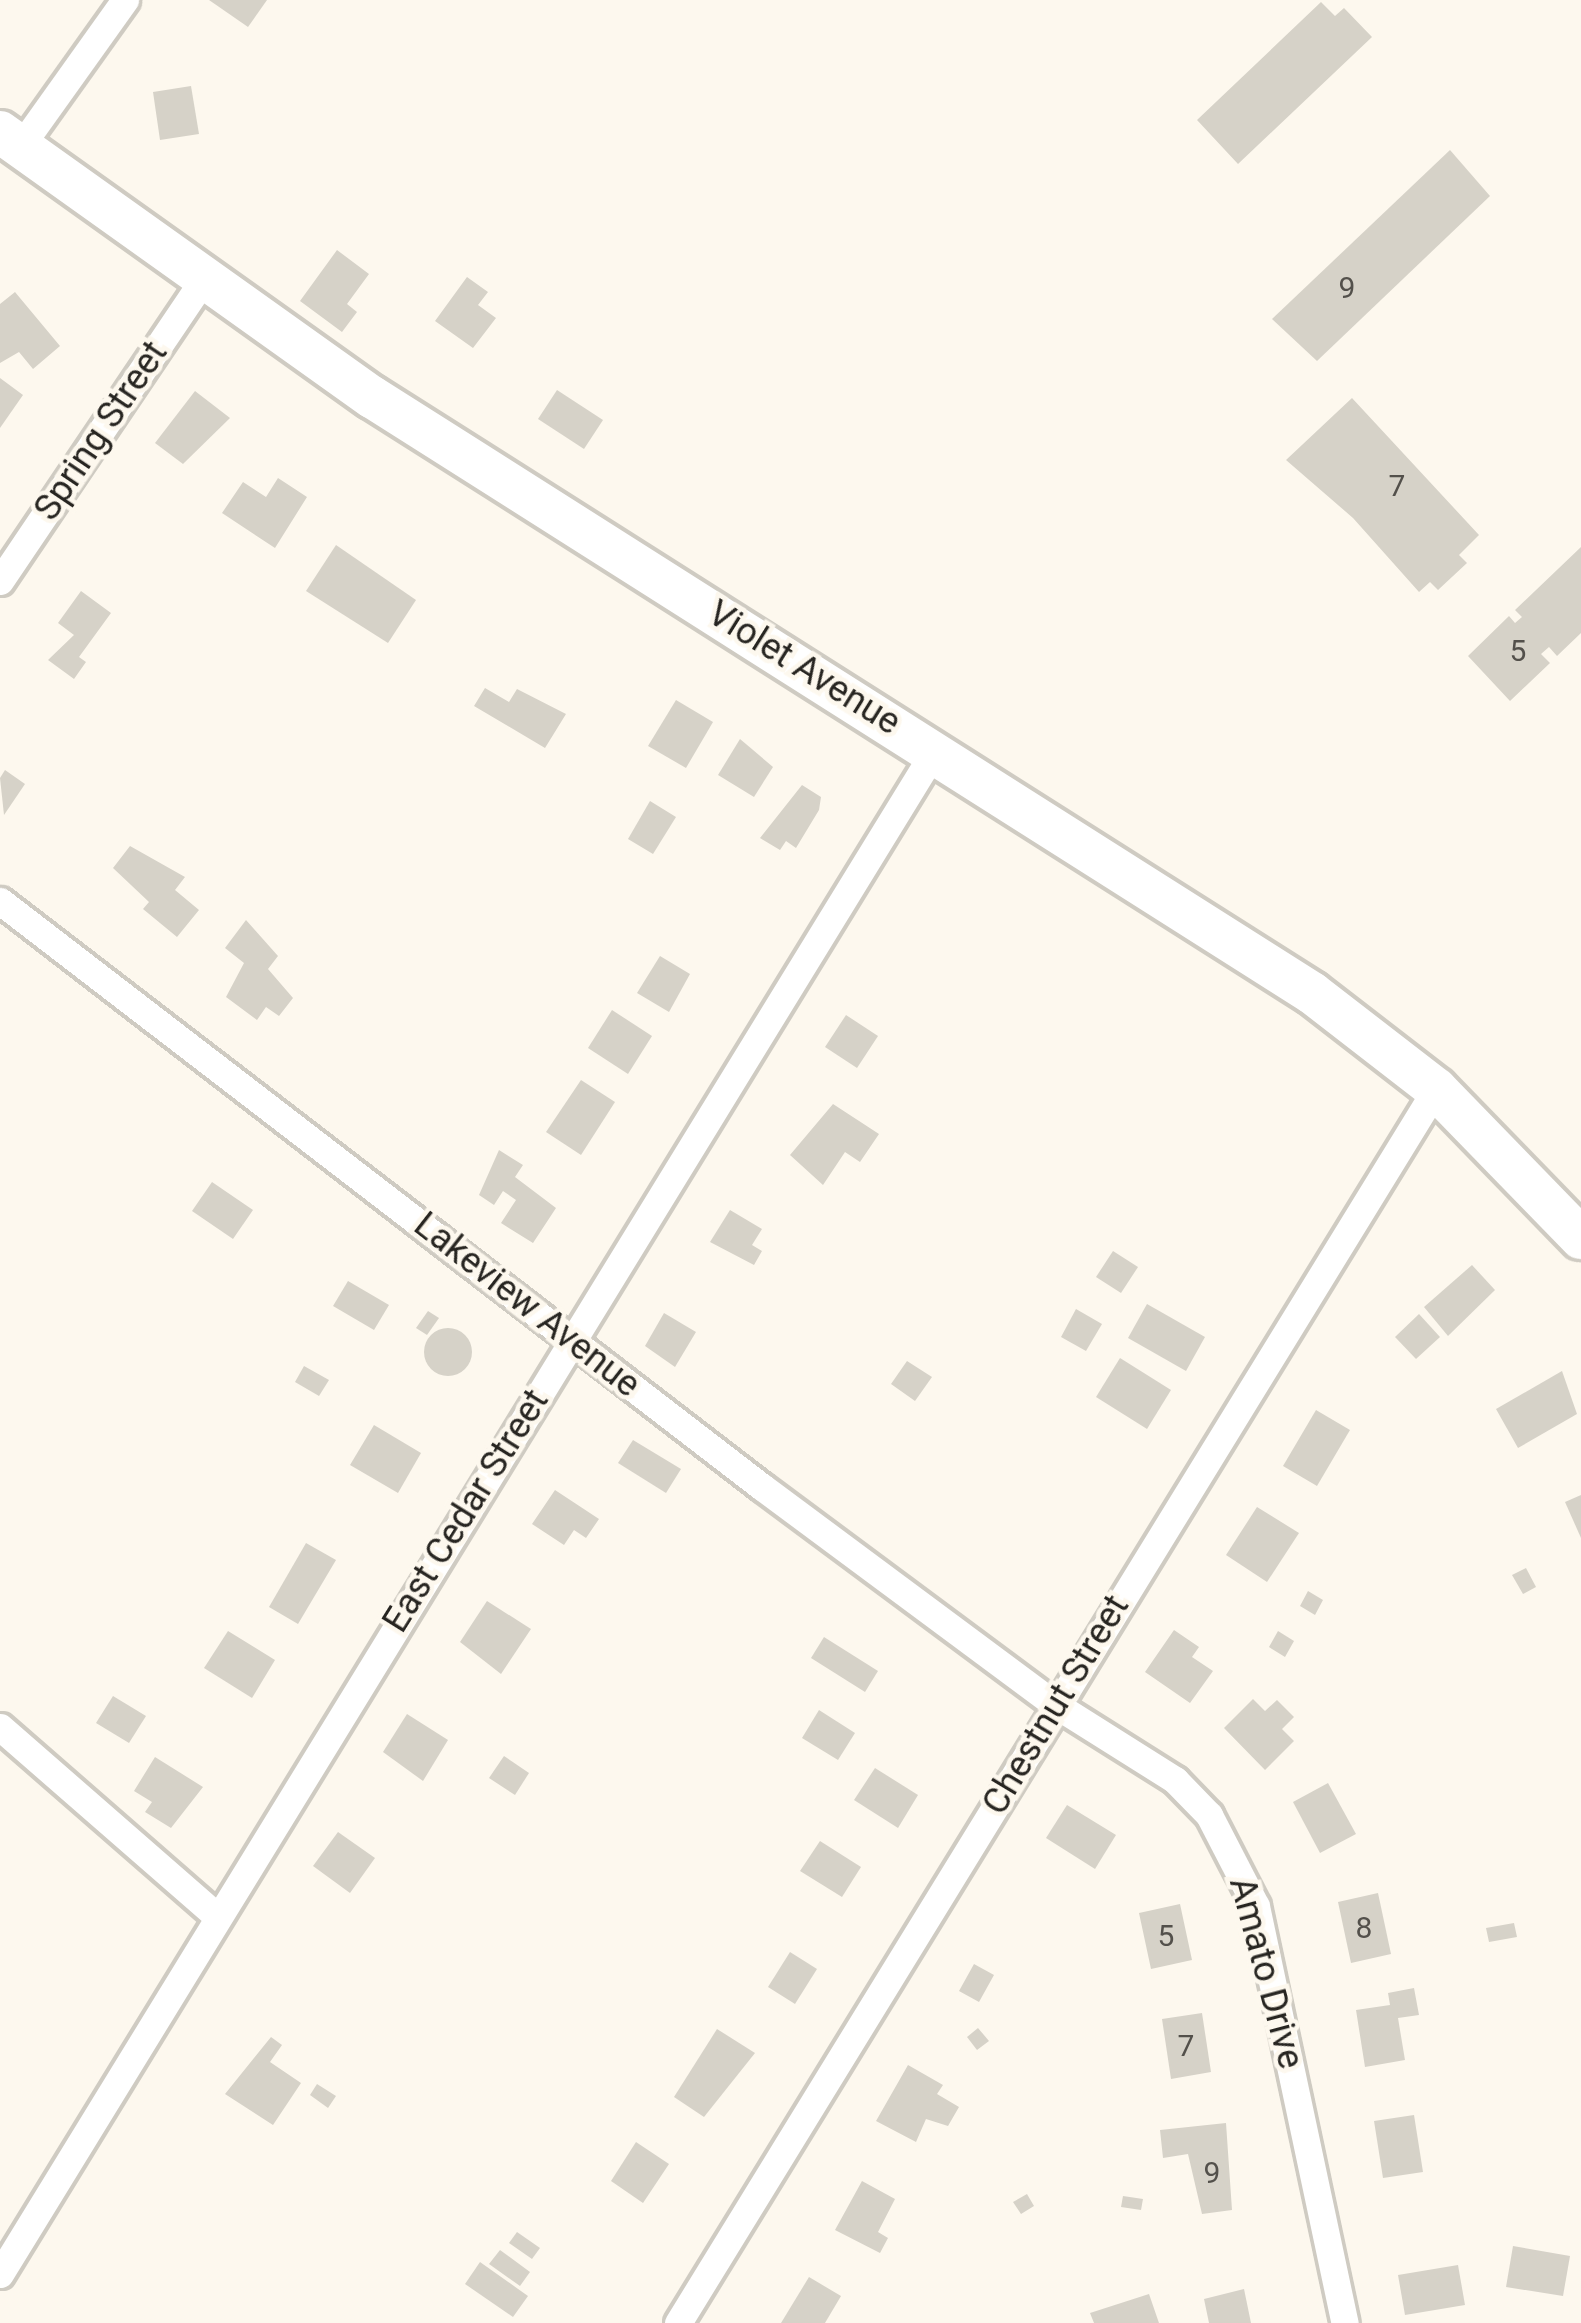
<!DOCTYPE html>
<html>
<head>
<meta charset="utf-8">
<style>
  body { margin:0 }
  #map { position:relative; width:1581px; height:2323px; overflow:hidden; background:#fdf8ee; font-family:Roboto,sans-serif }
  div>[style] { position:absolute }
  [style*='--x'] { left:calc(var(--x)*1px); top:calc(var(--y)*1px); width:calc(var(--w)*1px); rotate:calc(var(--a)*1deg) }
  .building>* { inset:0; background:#d6d2c8 }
  .round { border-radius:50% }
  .roads { filter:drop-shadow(3px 0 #cfcbc2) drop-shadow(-3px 0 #cfcbc2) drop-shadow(0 3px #cfcbc2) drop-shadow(0 -3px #cfcbc2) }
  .minor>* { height:27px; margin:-13.5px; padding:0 13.5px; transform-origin:13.5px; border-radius:13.5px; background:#fff }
  .primary>* { height:42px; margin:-21px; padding:0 21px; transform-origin:21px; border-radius:21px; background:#fff }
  span { translate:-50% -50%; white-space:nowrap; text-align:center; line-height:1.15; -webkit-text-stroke:9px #fdf8ee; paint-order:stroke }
  .number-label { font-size:30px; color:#53504b }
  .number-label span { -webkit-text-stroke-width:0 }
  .street-label { font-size:36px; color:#272521 }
</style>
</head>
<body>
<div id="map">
  <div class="building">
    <div style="clip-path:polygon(209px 0,267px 0,248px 27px)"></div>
    <div style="clip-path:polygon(1321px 2px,1335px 16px,1344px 8px,1372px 37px,1238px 164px,1197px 120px)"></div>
    <div style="clip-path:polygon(191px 86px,199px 134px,160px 140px,153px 92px)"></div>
    <div style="clip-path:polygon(1450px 150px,1490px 196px,1317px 361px,1272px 319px)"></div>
    <div style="clip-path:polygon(337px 250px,369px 274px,347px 304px,357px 312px,342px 332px,300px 301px)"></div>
    <div style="clip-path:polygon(467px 277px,488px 292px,478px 305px,496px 318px,473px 348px,435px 321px)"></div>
    <div style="clip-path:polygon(15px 292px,60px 346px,33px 369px,19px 352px,0 363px,0 304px)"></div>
    <div style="clip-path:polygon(0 378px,23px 395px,0 428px)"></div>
    <div style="clip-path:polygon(557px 390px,603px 420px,584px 449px,538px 419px)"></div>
    <div style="clip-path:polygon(195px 391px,230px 418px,183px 464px,155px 443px)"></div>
    <div style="clip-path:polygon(1352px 398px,1479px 535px,1459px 555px,1467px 563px,1438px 590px,1430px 582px,1419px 592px,1353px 518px,1286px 460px)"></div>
    <div style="clip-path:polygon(278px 478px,307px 497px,275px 548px,222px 513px,243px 482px,266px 497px)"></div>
    <div style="clip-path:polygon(336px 545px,416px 600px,388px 643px,306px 591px)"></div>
    <div style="clip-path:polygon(1581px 547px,1581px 633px,1557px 656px,1549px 647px,1541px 654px,1550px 663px,1510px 701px,1468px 656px,1509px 616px,1515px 623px,1522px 617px,1515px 610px)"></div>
    <div style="clip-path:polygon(81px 591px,111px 613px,79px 657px,86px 662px,74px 679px,48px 660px,74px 635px,58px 623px)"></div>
    <div style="clip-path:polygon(485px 688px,509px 702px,517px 689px,566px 714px,545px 748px,474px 706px)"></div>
    <div style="clip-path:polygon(676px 700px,713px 722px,686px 768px,648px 746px)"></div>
    <div style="clip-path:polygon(740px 739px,773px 767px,754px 797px,718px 775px)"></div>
    <div style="clip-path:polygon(5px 770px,25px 784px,4px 815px,0 778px)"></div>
    <div style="clip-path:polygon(802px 785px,821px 797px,819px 810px,796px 848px,786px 841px,780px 850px,760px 838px)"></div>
    <div style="clip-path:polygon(650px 801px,676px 817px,653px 854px,628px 839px)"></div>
    <div style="clip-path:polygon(130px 846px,185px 877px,175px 890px,199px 910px,177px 937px,143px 909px,149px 902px,113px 868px)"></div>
    <div style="clip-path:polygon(246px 920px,278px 956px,268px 969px,293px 998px,279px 1016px,266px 1007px,257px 1020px,226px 997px,244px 963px,225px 948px)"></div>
    <div style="clip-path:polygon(660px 956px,690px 974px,669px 1012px,637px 993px)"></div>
    <div style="clip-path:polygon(612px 1010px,652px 1036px,628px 1074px,588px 1048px)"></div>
    <div style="clip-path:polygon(846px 1015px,878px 1036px,857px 1068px,825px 1047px)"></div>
    <div style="clip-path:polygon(581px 1080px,615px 1102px,581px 1155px,546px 1132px)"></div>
    <div style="clip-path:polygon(833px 1104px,879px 1134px,860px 1162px,845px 1152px,823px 1185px,790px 1155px)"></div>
    <div style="clip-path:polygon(499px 1150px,523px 1165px,515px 1177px,556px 1208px,533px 1243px,501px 1223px,516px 1200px,503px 1191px,494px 1205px,479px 1195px)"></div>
    <div style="clip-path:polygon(212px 1182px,253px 1210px,233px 1239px,192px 1211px)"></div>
    <div style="clip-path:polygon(730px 1210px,762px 1229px,752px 1245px,762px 1251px,754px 1265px,710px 1242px)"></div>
    <div style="clip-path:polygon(1113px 1251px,1138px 1267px,1121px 1293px,1096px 1277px)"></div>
    <div style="clip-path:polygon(1472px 1265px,1495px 1290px,1448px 1336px,1424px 1307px)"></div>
    <div style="clip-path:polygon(348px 1281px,389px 1305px,374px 1330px,333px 1306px)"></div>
    <div style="clip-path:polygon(1147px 1304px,1205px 1337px,1186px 1371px,1128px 1338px)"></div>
    <div style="clip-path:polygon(1076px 1309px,1102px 1324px,1086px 1351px,1061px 1337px)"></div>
    <div style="clip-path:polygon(428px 1311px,439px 1318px,427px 1335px,416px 1328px)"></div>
    <div style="clip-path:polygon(664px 1313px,696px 1332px,675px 1367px,645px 1346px)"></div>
    <div style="clip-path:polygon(1419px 1314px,1440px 1337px,1416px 1359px,1395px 1337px)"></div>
    <div class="round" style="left:424px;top:1328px;width:48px;height:48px"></div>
    <div style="clip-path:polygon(1120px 1358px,1171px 1390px,1147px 1429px,1096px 1397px)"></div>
    <div style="clip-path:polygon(907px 1361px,932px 1377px,915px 1401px,891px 1384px)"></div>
    <div style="clip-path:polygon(304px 1366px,329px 1380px,319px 1396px,295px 1382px)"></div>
    <div style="clip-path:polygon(1562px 1371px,1577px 1414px,1518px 1448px,1496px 1409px)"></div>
    <div style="clip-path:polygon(1316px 1410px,1350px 1430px,1317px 1486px,1283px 1466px)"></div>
    <div style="clip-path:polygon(374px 1425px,421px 1453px,398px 1493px,350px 1465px)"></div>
    <div style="clip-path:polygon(633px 1440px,681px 1469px,666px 1493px,618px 1463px)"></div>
    <div style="clip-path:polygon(555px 1490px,599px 1519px,586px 1538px,574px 1530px,564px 1545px,532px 1524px)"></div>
    <div style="clip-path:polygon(1581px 1495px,1581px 1538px,1565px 1502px)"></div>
    <div style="clip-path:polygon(1257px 1507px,1299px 1533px,1267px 1582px,1226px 1555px)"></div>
    <div style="clip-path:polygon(306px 1543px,336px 1560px,298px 1624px,269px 1607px)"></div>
    <div style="clip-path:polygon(1526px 1568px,1536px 1587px,1523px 1594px,1512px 1575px)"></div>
    <div style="clip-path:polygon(1308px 1591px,1323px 1600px,1315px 1615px,1300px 1606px)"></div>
    <div style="clip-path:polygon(487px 1601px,531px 1629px,501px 1674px,460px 1642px)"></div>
    <div style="clip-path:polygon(1174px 1630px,1199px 1647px,1192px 1657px,1213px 1671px,1190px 1703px,1145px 1672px)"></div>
    <div style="clip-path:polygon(228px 1631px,275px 1660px,252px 1698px,204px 1668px)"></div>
    <div style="clip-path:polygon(1278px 1631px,1294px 1641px,1285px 1657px,1269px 1647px)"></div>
    <div style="clip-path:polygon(824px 1637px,878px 1671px,865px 1692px,811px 1658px)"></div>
    <div style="clip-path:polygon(113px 1696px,146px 1716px,129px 1743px,96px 1723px)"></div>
    <div style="clip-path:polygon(1253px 1699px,1265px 1711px,1277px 1700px,1294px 1717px,1282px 1729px,1294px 1741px,1265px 1770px,1224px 1728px)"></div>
    <div style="clip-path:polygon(819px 1710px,855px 1733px,838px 1760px,802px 1738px)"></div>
    <div style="clip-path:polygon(407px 1714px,448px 1740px,423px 1781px,383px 1752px)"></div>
    <div style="clip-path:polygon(504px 1756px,529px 1773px,515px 1795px,489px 1778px)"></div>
    <div style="clip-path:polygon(155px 1757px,203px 1787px,171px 1828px,145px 1812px,152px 1802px,134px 1791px)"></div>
    <div style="clip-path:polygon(875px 1768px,918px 1795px,898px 1828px,854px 1800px)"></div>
    <div style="clip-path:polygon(1328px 1783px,1356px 1834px,1320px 1853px,1293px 1802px)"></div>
    <div style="clip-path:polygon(1067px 1805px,1116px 1835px,1095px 1869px,1046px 1838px)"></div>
    <div style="clip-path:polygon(338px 1832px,375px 1858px,350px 1893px,313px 1866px)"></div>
    <div style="clip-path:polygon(820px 1841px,861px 1867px,842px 1897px,800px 1871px)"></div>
    <div style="clip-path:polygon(1378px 1893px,1391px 1954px,1351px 1963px,1338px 1902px)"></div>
    <div style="clip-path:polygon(1180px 1904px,1192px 1960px,1151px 1969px,1139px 1913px)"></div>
    <div style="clip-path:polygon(1514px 1923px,1517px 1937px,1489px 1942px,1486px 1928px)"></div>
    <div style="clip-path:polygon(790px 1952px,817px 1969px,795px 2004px,768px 1987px)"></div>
    <div style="clip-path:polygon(974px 1964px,994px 1975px,979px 2002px,959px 1991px)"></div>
    <div style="clip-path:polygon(1414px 1988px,1419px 2015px,1398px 2018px,1405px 2060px,1365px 2067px,1356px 2010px,1390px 2005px,1388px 1993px)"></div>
    <div style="clip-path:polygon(1202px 2013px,1211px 2072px,1171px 2079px,1162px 2019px)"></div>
    <div style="clip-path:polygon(978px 2028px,989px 2041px,977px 2050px,967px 2037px)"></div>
    <div style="clip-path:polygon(717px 2029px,755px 2053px,704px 2117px,674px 2097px)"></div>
    <div style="clip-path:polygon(271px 2037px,282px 2045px,270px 2062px,301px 2083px,273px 2125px,225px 2094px)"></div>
    <div style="clip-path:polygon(908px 2065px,943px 2085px,937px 2094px,959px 2107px,948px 2126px,926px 2119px,916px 2142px,876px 2121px)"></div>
    <div style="clip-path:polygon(317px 2084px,336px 2096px,328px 2108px,310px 2095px)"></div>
    <div style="clip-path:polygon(1414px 2115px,1423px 2172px,1383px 2178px,1374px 2121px)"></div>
    <div style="clip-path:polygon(1226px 2123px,1232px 2210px,1202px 2214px,1188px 2154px,1163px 2158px,1160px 2130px)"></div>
    <div style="clip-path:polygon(636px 2142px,669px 2164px,643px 2203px,611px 2181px)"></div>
    <div style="clip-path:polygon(862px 2181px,895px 2199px,878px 2232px,888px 2238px,880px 2253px,835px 2230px)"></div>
    <div style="clip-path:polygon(1027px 2194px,1034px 2206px,1021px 2214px,1013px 2202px)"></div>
    <div style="clip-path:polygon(1123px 2196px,1143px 2199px,1141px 2210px,1121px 2207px)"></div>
    <div style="clip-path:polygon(517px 2232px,540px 2248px,532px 2259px,509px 2243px)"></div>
    <div style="clip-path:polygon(1513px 2246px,1570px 2256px,1563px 2296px,1506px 2287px)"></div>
    <div style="clip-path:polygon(500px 2250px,530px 2272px,520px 2286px,489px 2264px)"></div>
    <div style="clip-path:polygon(480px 2262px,528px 2296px,513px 2317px,465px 2284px)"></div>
    <div style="clip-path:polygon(1458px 2265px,1465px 2305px,1405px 2315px,1398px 2275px)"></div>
    <div style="clip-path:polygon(809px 2277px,841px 2296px,825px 2323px,781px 2323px)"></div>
    <div style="clip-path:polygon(1244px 2289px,1251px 2323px,1209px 2323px,1204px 2299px)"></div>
    <div style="clip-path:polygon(1149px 2294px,1159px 2323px,1094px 2323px,1090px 2313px)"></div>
  </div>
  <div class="roads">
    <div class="minor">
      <div style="--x:20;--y:147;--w:181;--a:-54.5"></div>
      <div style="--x:0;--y:581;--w:362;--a:-56"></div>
      <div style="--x:0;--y:901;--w:961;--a:37.56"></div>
      <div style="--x:762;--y:1487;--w:366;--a:36.6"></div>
      <div style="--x:1056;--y:1705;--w:141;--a:32.2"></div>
      <div style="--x:1175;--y:1780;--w:49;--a:45.8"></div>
      <div style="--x:1209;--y:1815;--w:102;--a:62.7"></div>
      <div style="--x:1256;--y:1906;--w:426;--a:78"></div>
      <div style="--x:0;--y:1727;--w:288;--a:41.1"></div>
      <div style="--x:0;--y:2274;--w:1788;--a:-58.47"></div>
      <div style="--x:678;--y:2323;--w:1448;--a:-58.44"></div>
    </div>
    <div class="primary">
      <div style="--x:0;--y:132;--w:457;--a:35.5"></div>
      <div style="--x:372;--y:397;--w:1113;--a:32.38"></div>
      <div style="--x:1312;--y:993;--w:157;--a:37.7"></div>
      <div style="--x:1436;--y:1089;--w:208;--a:45.8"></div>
    </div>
  </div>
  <div class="number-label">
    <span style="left:1347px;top:288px">9</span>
    <span style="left:1397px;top:486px">7</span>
    <span style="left:1518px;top:651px">5</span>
    <span style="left:1364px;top:1928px">8</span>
    <span style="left:1166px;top:1936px">5</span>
    <span style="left:1186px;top:2046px">7</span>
    <span style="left:1212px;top:2173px">9</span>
  </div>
  <div class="street-label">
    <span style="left:101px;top:431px;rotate:-56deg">Spring Street</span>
    <span style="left:804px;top:668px;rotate:32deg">Violet Avenue</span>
    <span style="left:527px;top:1305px;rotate:38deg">Lakeview Avenue</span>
    <span style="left:466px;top:1511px;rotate:-58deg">East Cedar Street</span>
    <span style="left:1056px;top:1705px;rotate:-59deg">Chestnut Street</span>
    <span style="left:1266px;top:1973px;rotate:75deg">Amato Drive</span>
  </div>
</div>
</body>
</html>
